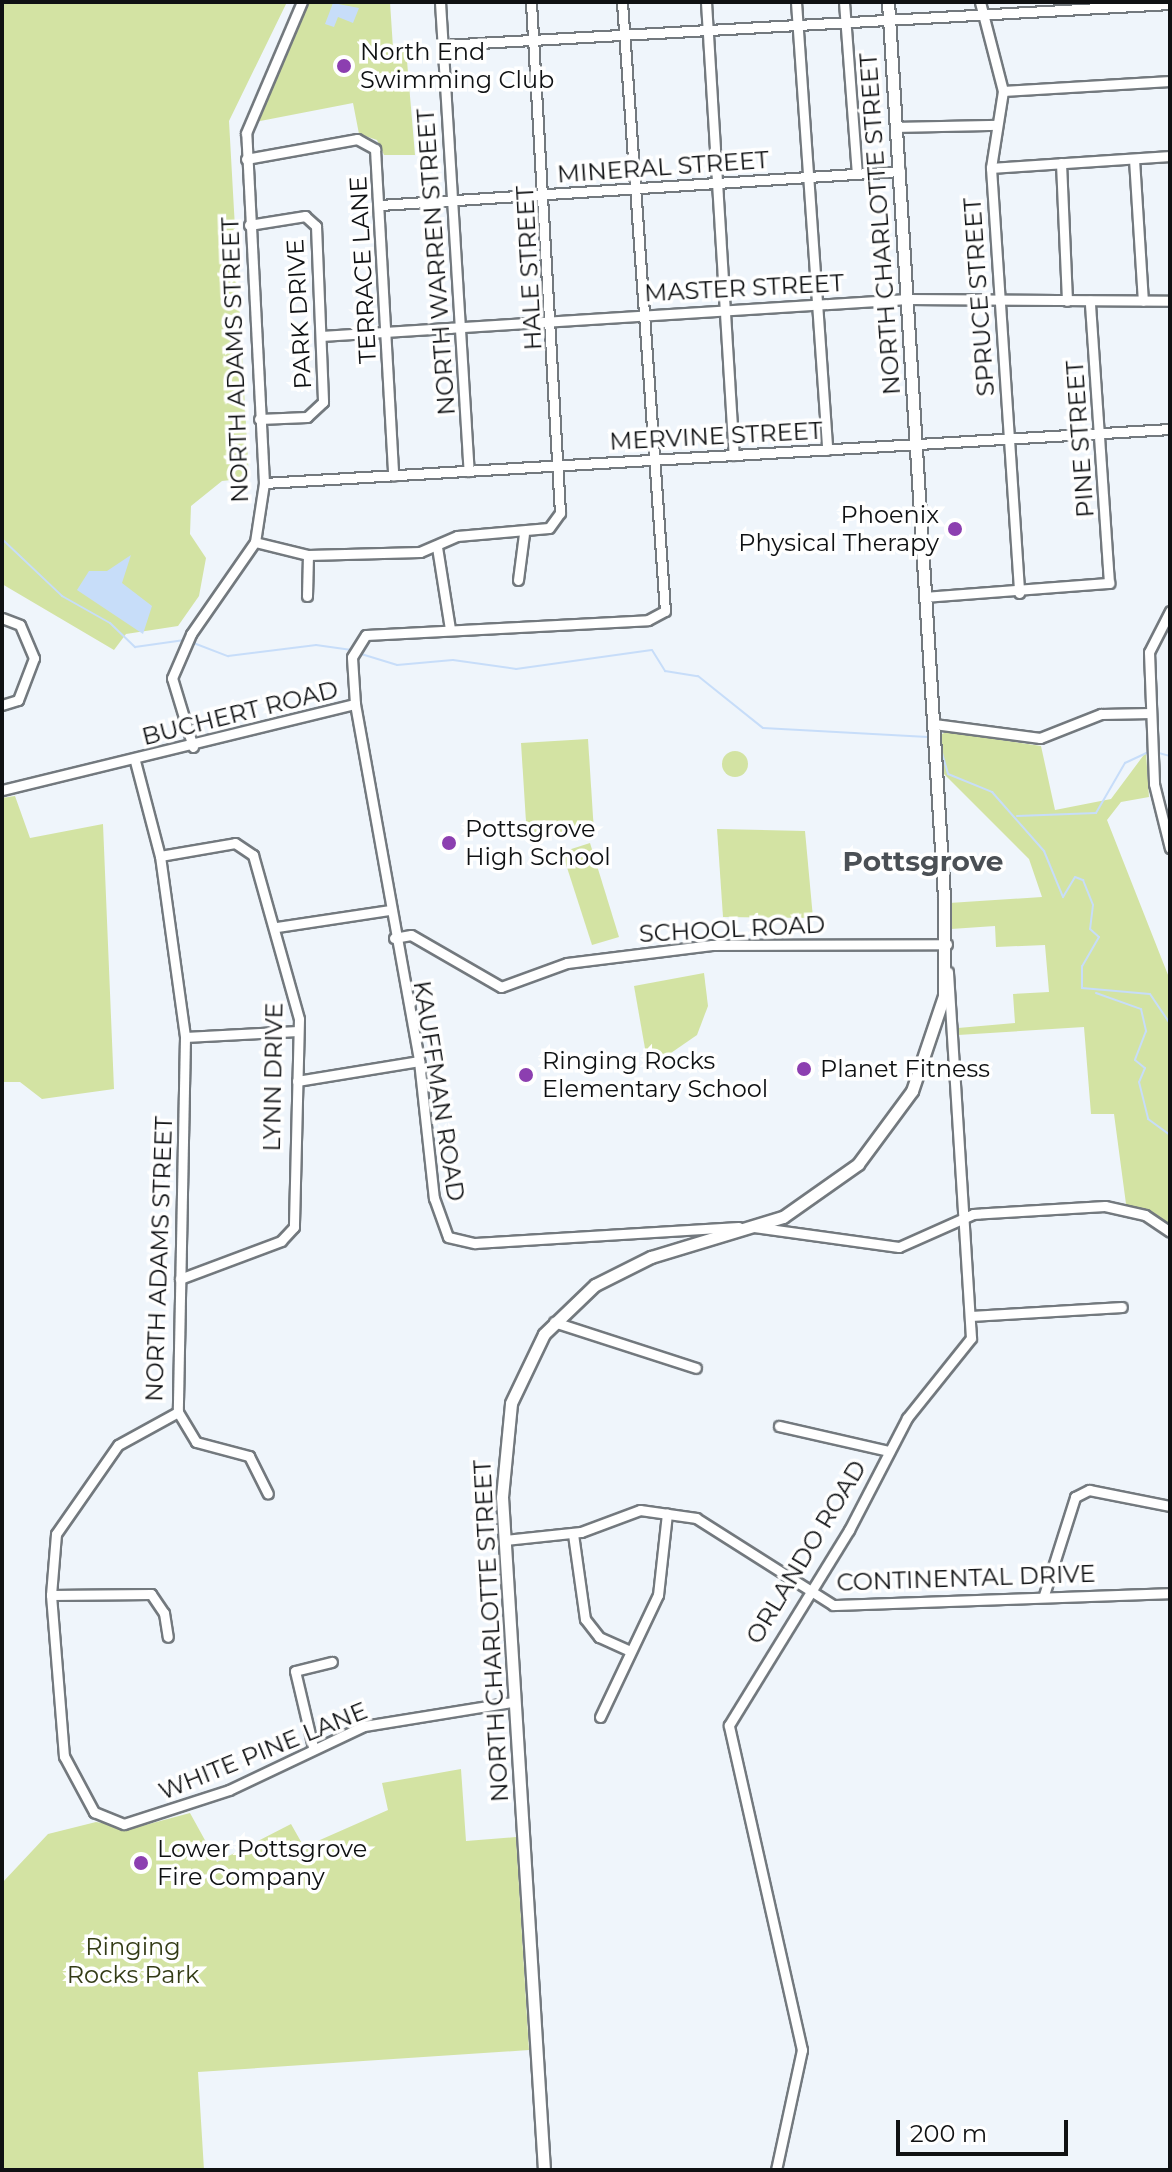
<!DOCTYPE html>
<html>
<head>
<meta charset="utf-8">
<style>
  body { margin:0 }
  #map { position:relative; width:1172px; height:2172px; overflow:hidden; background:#eff5fb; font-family:Montserrat,sans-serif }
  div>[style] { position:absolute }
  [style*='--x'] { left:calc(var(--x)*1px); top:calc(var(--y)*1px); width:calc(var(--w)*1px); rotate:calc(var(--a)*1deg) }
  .green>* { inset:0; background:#d3e3a3 }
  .round { border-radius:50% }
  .water>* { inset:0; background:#c7ddf9 }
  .stream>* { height:2px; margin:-1px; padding:0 1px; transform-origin:1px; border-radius:1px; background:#c7ddf9 }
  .roads { filter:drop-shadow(2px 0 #73797e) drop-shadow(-2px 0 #73797e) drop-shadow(0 2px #73797e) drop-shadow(0 -2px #73797e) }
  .minor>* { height:9px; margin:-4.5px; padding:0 4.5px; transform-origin:4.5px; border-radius:4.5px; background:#fff }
  .major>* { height:11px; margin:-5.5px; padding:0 5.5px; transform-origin:5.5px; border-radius:5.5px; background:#fff }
  .dots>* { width:22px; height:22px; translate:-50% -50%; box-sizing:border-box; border:4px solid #fff; border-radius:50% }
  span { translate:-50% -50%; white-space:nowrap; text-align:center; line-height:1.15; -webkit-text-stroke:7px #fff; paint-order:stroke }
  .poi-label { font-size:24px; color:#0f1113 }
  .left { translate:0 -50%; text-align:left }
  .right { translate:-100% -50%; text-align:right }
  .street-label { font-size:24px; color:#0f1113 }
  .park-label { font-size:24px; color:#333b16 }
  .quarter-label { font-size:28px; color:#4b5055; font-weight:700 }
  .frame { position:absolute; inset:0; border:4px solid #0f1113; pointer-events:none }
  .scale { position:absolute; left:896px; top:2120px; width:172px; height:36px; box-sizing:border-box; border:4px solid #0f1113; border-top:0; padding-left:10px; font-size:24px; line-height:28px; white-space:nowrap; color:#0f1113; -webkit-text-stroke:6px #fff; paint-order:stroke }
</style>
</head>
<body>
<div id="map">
  <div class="green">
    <div style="clip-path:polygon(2px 2px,287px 2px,229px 121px,249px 478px,222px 481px,191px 506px,190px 534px,206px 558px,199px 596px,178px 626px,126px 634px,114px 650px,2px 584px)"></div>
    <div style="clip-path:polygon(306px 2px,390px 2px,393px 48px,406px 49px,415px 155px,384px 155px,377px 140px,359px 134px,353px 103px,255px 122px)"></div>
    <div style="clip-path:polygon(946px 732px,1041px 746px,1055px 810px,1111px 799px,1146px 752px,1149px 797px,1121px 802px,1107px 820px,1170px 980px,1170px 1227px,1126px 1204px,1114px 1114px,1091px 1114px,1084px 1027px,958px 1035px,958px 1028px,1015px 1023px,1013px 994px,1049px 992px,1045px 945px,996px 947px,995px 926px,951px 929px,949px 903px,1042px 897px,1029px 859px,941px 771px,940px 735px)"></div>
    <div style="clip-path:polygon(588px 739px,594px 832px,527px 837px,521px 743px)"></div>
    <div class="round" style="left:722px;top:751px;width:26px;height:26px"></div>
    <div style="clip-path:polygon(15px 796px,30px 838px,103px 824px,114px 1089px,42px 1099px,20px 1082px,2px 1082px,2px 798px)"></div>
    <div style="clip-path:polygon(717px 829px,805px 831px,813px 918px,723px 917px)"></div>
    <div style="clip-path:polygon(590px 843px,619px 937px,592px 945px,562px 852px)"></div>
    <div style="clip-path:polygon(704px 973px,708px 1006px,697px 1035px,668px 1055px,646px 1054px,634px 986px)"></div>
    <div style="clip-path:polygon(461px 1769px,466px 1841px,516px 1837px,529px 2050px,198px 2072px,204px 2170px,2px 2170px,2px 1883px,48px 1834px,96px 1822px,134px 1828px,190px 1813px,217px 1862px,291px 1824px,304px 1847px,388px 1810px,382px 1783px)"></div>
  </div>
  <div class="water">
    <div style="clip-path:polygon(333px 3px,359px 8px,353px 23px,338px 17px,334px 27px,325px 24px)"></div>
    <div style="clip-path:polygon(131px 555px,122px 583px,152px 606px,143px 634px,77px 590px,89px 571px,107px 571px)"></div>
  </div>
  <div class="stream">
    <div style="--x:2;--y:539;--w:83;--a:43.5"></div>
    <div style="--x:62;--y:596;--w:55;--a:29.4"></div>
    <div style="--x:110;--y:623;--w:35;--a:44"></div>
    <div style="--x:135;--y:647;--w:50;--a:-8"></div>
    <div style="--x:191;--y:642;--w:40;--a:21"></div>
    <div style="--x:228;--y:656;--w:89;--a:-7.1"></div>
    <div style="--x:316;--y:645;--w:36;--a:8"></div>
    <div style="--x:358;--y:653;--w:41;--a:17.1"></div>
    <div style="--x:397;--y:665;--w:56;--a:-5.1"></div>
    <div style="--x:453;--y:660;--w:64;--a:8.1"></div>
    <div style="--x:516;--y:669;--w:137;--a:-8"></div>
    <div style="--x:652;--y:650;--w:25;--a:58"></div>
    <div style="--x:665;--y:671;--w:33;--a:9"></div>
    <div style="--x:698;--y:676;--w:83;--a:38.7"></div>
    <div style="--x:763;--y:728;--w:165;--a:3.1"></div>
    <div style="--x:938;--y:739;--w:36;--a:74"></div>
    <div style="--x:948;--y:774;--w:48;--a:22.2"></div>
    <div style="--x:992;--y:792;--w:79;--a:48.6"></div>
    <div style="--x:1044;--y:851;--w:50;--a:67.6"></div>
    <div style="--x:1063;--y:897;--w:23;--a:-59"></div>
    <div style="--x:1075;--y:877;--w:9;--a:21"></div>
    <div style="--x:1083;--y:880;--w:27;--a:68"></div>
    <div style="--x:1093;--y:905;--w:24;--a:97"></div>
    <div style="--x:1090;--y:929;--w:12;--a:42"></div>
    <div style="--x:1099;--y:937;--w:34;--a:120"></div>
    <div style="--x:1082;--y:966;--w:22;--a:90"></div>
    <div style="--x:1082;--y:988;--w:68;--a:5"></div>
    <div style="--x:1150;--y:994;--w:36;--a:56"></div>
    <div style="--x:1155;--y:752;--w:16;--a:15"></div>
    <div style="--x:1017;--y:816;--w:79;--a:-2.2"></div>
    <div style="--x:1096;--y:813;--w:58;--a:-59.9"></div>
    <div style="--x:1125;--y:763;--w:26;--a:-25"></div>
    <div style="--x:1096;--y:993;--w:48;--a:19.6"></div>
    <div style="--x:1141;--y:1009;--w:23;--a:77"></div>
    <div style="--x:1146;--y:1031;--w:31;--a:111"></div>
    <div style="--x:1135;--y:1060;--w:13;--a:39"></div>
    <div style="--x:1145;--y:1068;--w:15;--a:113"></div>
    <div style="--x:1139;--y:1082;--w:38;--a:76"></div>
    <div style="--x:1148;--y:1119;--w:27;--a:36"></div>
  </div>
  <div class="roads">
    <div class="minor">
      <div style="--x:440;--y:2;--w:470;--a:86.5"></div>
      <div style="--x:706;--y:2;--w:454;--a:86.5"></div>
      <div style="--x:796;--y:2;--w:449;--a:86"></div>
      <div style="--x:844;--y:2;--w:172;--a:85.7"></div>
      <div style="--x:980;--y:2;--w:92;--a:75.5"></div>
      <div style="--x:1003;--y:91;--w:78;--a:98.9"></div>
      <div style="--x:991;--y:168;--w:426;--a:86.2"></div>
      <div style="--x:443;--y:45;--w:728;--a:-3.23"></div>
      <div style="--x:1003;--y:91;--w:167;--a:-3.4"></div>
      <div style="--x:898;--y:127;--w:98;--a:-1.2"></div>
      <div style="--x:246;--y:159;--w:113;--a:-10.2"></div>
      <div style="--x:357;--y:139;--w:21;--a:29"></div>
      <div style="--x:375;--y:149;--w:327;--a:86.8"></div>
      <div style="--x:1134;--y:159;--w:142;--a:86.4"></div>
      <div style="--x:1061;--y:163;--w:138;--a:87.5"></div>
      <div style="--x:991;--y:168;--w:179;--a:-3.8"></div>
      <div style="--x:380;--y:205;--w:521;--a:-3.74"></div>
      <div style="--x:249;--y:225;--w:57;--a:-9.1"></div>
      <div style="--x:305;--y:216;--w:15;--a:42"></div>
      <div style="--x:316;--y:226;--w:176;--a:87.7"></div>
      <div style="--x:323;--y:402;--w:22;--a:137"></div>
      <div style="--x:307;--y:417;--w:48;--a:177.6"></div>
      <div style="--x:321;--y:336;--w:588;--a:-3.61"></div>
      <div style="--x:908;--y:299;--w:262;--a:0.4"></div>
      <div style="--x:264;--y:483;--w:908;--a:-3.41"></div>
      <div style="--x:255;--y:542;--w:55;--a:13.8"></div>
      <div style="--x:308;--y:555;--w:112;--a:-1.5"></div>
      <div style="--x:420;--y:552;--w:40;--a:-23.4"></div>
      <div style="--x:457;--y:536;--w:92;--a:-5"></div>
      <div style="--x:549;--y:528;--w:19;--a:-54"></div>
      <div style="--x:560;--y:513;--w:512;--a:-93.25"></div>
      <div style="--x:437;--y:547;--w:83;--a:81"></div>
      <div style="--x:518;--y:580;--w:46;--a:-82.6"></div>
      <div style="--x:307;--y:596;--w:41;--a:-88.6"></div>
      <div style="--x:925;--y:597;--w:185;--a:-4.4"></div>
      <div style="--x:1109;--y:583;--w:283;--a:-93.9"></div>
      <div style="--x:1170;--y:611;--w:46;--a:117.1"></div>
      <div style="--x:1149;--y:652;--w:132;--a:87.8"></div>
      <div style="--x:1154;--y:784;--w:66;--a:76"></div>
      <div style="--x:2;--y:618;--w:19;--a:21"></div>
      <div style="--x:20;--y:625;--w:36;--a:67"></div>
      <div style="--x:34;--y:658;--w:45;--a:110.9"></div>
      <div style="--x:18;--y:700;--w:17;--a:163"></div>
      <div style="--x:355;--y:704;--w:363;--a:79.8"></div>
      <div style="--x:419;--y:1061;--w:138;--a:83.8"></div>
      <div style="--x:434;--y:1198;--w:41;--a:70.3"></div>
      <div style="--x:448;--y:1237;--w:28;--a:13"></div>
      <div style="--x:475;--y:1243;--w:264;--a:-3.5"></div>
      <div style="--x:934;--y:724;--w:107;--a:7.5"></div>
      <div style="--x:1040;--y:738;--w:66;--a:-21.5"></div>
      <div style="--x:1101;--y:714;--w:50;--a:-1.1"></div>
      <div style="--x:193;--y:747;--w:72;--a:-106.9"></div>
      <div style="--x:172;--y:678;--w:48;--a:-66.6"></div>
      <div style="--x:191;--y:634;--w:112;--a:-55.2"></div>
      <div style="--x:255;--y:542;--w:60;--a:-81.3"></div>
      <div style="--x:264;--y:483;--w:350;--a:-92.9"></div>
      <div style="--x:246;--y:133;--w:142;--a:-66.9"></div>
      <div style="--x:135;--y:761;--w:98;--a:75.3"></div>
      <div style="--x:160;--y:856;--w:183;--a:82.1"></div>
      <div style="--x:185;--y:1037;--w:375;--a:91.1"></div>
      <div style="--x:178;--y:1412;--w:68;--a:151.2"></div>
      <div style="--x:118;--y:1445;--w:108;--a:124.9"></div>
      <div style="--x:56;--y:1534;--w:61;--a:94.7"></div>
      <div style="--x:51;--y:1595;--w:162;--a:85.4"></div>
      <div style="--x:64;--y:1756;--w:64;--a:61.8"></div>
      <div style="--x:94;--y:1812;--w:32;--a:22"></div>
      <div style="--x:124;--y:1824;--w:110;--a:-17.9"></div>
      <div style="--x:229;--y:1790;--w:149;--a:-25.4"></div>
      <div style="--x:364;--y:1726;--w:151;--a:-9.2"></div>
      <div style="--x:2;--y:790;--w:363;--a:-13.7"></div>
      <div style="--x:355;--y:704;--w:47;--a:-93.7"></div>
      <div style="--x:352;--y:657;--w:26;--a:-58"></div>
      <div style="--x:366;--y:635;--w:282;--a:-3"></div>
      <div style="--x:648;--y:620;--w:19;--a:-28"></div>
      <div style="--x:665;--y:611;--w:611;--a:-94.04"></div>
      <div style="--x:160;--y:856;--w:76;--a:-9.8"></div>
      <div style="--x:235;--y:843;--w:22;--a:34"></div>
      <div style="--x:253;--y:855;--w:170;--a:74.3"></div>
      <div style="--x:299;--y:1019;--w:208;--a:91.4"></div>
      <div style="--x:294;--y:1227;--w:19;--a:133"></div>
      <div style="--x:281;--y:1241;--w:108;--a:159.4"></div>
      <div style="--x:277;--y:927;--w:113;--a:-8.6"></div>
      <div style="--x:394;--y:938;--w:17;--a:-10"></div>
      <div style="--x:411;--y:935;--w:104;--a:30"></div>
      <div style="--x:501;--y:987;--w:70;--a:-20"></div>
      <div style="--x:567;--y:963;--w:146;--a:-7.1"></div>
      <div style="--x:712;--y:945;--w:235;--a:-0.2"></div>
      <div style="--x:185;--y:1037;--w:113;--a:-3"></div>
      <div style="--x:297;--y:1081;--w:124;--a:-9.3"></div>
      <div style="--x:754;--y:1227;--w:146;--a:7.9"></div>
      <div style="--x:899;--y:1247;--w:81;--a:-24"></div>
      <div style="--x:973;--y:1214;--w:132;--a:-3.5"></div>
      <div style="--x:1105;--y:1206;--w:41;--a:12.7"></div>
      <div style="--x:1145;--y:1215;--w:30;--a:34"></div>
      <div style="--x:971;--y:1316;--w:151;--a:-3.4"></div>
      <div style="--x:554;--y:1322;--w:149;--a:17.9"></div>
      <div style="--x:178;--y:1412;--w:35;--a:59"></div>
      <div style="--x:196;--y:1442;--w:55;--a:14.8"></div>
      <div style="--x:249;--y:1456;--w:42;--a:63.4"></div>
      <div style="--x:779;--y:1426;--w:113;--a:12.8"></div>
      <div style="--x:573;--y:1534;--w:86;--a:82"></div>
      <div style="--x:585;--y:1619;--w:23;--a:52"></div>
      <div style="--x:599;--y:1637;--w:32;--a:24"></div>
      <div style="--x:505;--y:1540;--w:76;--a:-6"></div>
      <div style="--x:581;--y:1532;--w:63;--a:-20.4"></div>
      <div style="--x:640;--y:1510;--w:57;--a:8.1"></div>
      <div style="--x:696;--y:1518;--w:162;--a:32.4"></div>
      <div style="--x:833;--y:1605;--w:337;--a:-2"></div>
      <div style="--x:51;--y:1595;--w:100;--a:-0.6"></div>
      <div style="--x:151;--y:1594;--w:23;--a:56"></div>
      <div style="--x:164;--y:1613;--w:24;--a:81"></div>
      <div style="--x:1044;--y:1595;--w:103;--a:-72.4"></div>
      <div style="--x:1075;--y:1497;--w:16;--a:-27"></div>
      <div style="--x:1089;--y:1490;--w:83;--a:11.2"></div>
      <div style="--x:600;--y:1717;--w:135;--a:-64.6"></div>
      <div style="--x:658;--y:1595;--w:82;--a:-83.7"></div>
      <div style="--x:313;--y:1747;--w:78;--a:-103.3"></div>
      <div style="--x:295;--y:1671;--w:38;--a:-14"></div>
      <div style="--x:776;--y:2170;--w:123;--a:-77.8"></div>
      <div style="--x:802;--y:2050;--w:333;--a:-102.7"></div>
      <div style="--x:729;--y:1725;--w:229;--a:-58.4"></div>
      <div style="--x:849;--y:1530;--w:126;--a:-62.6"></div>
      <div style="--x:907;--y:1418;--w:102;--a:-51.3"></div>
      <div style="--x:971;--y:1338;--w:367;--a:-93.6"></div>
    </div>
    <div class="major">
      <div style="--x:544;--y:2170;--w:674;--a:-93.57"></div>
      <div style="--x:502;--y:1497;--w:94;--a:-84.5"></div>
      <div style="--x:511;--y:1403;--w:76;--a:-64.4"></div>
      <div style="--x:544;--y:1334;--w:71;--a:-43.9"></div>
      <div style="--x:595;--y:1285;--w:63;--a:-26.6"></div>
      <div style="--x:651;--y:1257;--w:138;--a:-16.9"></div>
      <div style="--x:783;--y:1217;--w:92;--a:-35.2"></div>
      <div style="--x:858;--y:1164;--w:91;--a:-53.5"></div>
      <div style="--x:912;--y:1091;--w:100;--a:-71.4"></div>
      <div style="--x:944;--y:996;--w:99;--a:-90"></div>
      <div style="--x:944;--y:897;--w:897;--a:-93.58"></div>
    </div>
  </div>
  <div class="dots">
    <div style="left:344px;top:66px;background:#8c3fb0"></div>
    <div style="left:955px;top:529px;background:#8c3fb0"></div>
    <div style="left:449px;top:843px;background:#8c3fb0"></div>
    <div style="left:804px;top:1069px;background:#8c3fb0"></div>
    <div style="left:526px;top:1075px;background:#8c3fb0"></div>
    <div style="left:141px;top:1863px;background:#8c3fb0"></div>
  </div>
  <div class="poi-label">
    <span class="left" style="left:360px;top:66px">North End<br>Swimming Club</span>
    <span class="right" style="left:939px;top:529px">Phoenix<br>Physical Therapy</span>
    <span class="left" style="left:465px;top:843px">Pottsgrove<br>High School</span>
    <span class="left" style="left:542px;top:1075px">Ringing Rocks<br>Elementary School</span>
    <span class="left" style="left:820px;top:1069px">Planet Fitness</span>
    <span class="left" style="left:157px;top:1863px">Lower Pottsgrove<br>Fire Company</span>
  </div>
  <div class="street-label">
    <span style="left:663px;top:167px;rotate:-4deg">MINERAL STREET</span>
    <span style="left:880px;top:224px;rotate:-94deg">NORTH CHARLOTTE STREET</span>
    <span style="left:436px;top:262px;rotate:-94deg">NORTH WARREN STREET</span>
    <span style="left:529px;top:268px;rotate:-93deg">HALE STREET</span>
    <span style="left:363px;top:270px;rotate:-93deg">TERRACE LANE</span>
    <span style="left:744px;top:288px;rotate:-3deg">MASTER STREET</span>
    <span style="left:979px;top:297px;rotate:-94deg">SPRUCE STREET</span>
    <span style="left:299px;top:314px;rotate:-93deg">PARK DRIVE</span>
    <span style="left:235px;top:360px;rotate:-92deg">NORTH ADAMS STREET</span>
    <span style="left:716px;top:436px;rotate:-3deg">MERVINE STREET</span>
    <span style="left:1080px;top:439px;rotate:-94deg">PINE STREET</span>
    <span style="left:240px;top:713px;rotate:-14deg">BUCHERT ROAD</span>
    <span style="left:732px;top:929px;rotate:-3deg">SCHOOL ROAD</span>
    <span style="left:273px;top:1077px;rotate:-89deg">LYNN DRIVE</span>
    <span style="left:439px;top:1091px;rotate:81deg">KAUFFMAN ROAD</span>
    <span style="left:159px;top:1259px;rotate:-88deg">NORTH ADAMS STREET</span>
    <span style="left:806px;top:1552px;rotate:-59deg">ORLANDO ROAD</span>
    <span style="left:966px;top:1578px;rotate:-2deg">CONTINENTAL DRIVE</span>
    <span style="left:491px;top:1631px;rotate:-93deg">NORTH CHARLOTTE STREET</span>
    <span style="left:263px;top:1751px;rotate:-22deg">WHITE PINE LANE</span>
  </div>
  <div class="park-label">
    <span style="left:133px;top:1961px">Ringing<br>Rocks Park</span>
  </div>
  <div class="quarter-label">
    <span style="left:923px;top:861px">Pottsgrove</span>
  </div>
  <div class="frame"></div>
  <div class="scale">200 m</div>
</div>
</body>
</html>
